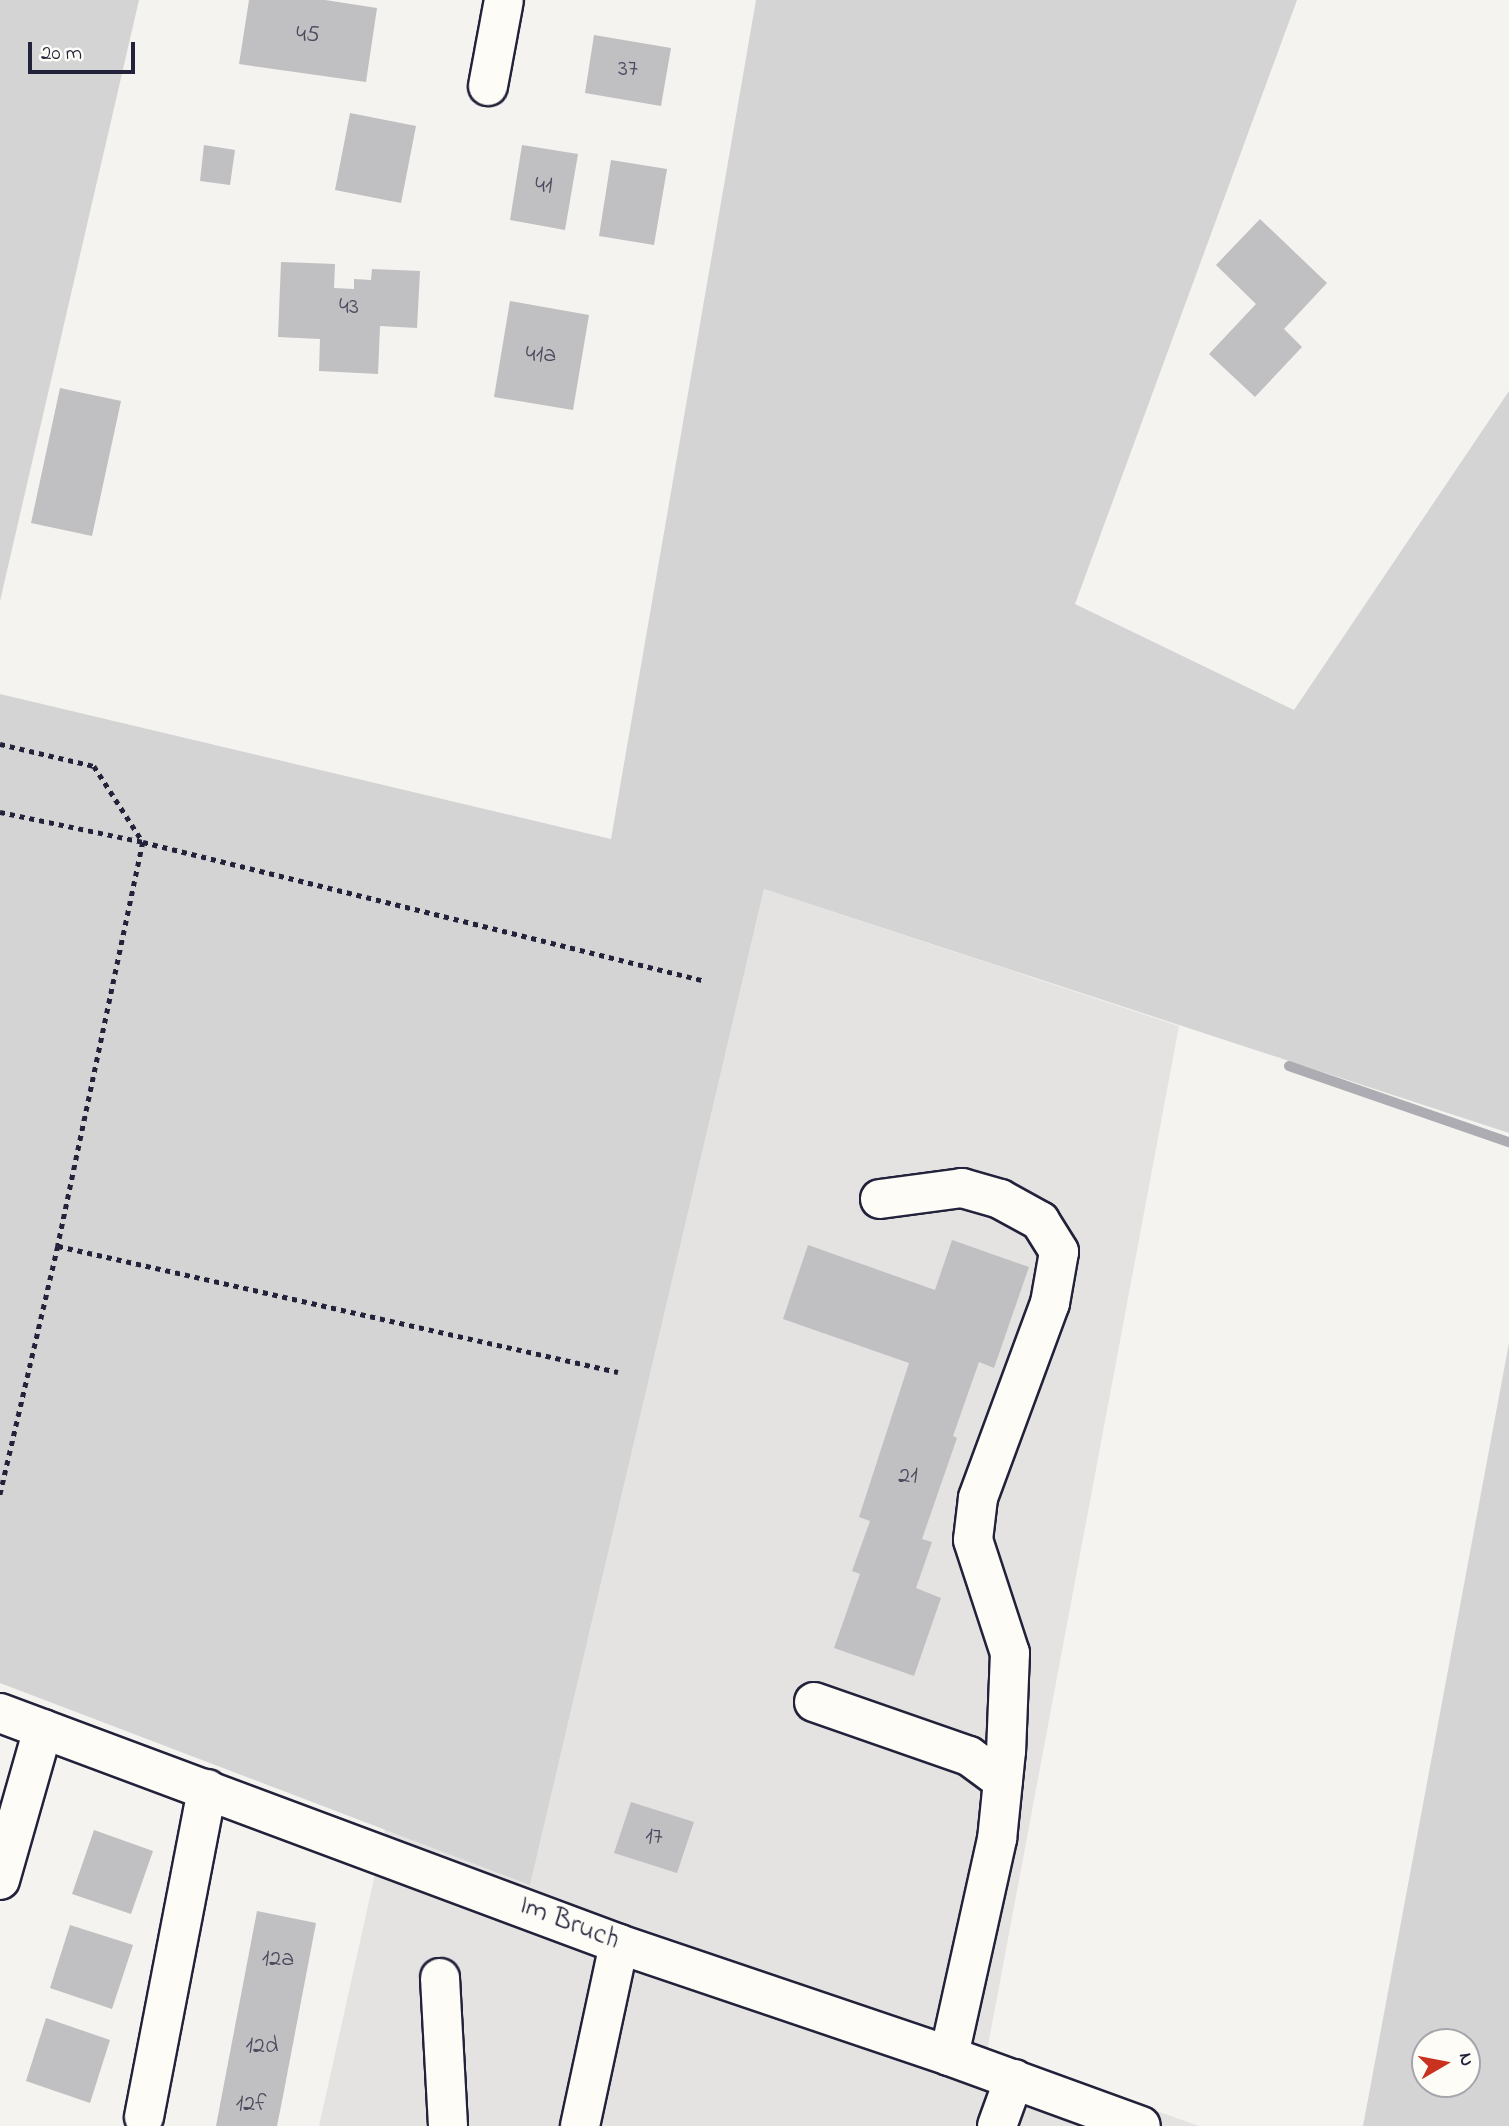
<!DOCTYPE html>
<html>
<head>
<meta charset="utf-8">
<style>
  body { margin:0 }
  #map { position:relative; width:1509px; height:2126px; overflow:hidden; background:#f4f3ef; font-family:"Indie Flower",sans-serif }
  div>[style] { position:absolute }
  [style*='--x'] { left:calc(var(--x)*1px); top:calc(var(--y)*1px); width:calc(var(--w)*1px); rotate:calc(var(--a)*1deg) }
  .built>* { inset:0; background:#e4e3e2 }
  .green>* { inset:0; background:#d5d4d5 }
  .stream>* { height:10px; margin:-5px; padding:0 5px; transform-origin:5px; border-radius:5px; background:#acacb2 }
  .building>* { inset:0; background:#c0bfc2 }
  .path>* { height:4.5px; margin-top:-2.25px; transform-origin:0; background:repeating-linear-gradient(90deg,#22223b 0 5px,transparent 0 10px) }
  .roads { filter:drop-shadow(2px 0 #22223b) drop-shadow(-2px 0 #22223b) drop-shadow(0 2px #22223b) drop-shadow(0 -2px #22223b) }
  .minor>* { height:38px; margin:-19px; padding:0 19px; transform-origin:19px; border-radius:19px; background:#fdfcf7 }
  span { translate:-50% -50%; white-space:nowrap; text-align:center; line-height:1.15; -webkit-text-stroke:6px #fdfcf7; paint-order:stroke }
  .number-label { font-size:24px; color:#4a495d }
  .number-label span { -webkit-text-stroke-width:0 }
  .street-label { font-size:28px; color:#22223b }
  .north { position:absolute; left:1411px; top:2028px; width:70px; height:70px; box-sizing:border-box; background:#fdfcf7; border:2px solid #a5a5ac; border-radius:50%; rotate:80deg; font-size:19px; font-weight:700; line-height:28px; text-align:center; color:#22223b }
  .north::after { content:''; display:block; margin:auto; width:24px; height:32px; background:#c8321e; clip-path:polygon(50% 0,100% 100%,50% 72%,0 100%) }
  .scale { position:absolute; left:28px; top:42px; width:107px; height:32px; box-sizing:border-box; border:4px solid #22223b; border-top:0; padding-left:9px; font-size:21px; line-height:24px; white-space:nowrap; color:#22223b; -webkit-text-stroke:5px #fdfcf7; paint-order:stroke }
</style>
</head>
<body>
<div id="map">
  <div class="built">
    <div style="clip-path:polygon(764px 889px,1179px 1026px,987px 2051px,1199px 2126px,319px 2126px,385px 1829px,530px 1884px)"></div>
  </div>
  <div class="green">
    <div style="clip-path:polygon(0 0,139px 0,0 601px)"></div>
    <div style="clip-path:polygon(756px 0,1297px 0,1075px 604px,1294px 710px,1509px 391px,1509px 1133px,764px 889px,530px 1885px,0 1683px,0 694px,611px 839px)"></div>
    <div style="clip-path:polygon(evenodd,1509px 1343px,1509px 2126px,1363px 2126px,1509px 1343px,1425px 2042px,1467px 2042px,1467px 2084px,1425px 2084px,1425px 2042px)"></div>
  </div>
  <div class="stream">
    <div style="--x:1289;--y:1066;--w:233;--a:19.1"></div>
  </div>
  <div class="building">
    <div style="clip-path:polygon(249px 0,325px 0,377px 8px,366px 82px,239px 64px)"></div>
    <div style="clip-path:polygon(594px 35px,671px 48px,661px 106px,585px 93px)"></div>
    <div style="clip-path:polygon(350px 113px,416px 126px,401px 203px,335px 190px)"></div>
    <div style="clip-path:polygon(204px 145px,235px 150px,230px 185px,200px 181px)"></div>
    <div style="clip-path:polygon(522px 145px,578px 154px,565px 230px,510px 220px)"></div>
    <div style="clip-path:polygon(611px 160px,667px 169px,654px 245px,599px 236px)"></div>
    <div style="clip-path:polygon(1260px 219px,1327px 283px,1284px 329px,1302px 347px,1255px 397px,1209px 354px,1256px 304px,1216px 265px)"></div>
    <div style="clip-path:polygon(281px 262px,335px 264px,334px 288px,354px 289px,354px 279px,371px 280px,372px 269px,420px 271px,417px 328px,380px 326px,378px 374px,319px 371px,320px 339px,278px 337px)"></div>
    <div style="clip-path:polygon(510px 301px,589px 315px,573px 410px,494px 397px)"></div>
    <div style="clip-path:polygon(60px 388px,121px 401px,92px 536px,31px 523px)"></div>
    <div style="clip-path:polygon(952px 1240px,1029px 1267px,994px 1368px,979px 1362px,953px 1436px,957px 1438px,922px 1539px,932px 1542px,916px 1588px,941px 1598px,914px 1676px,834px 1648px,860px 1574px,852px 1571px,870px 1521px,859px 1517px,909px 1363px,783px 1319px,808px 1245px,935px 1290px)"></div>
    <div style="clip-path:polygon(631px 1802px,694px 1822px,677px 1873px,614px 1853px)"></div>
    <div style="clip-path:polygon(94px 1830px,153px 1851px,131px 1914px,72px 1894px)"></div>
    <div style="clip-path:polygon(257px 1911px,316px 1923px,283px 2096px,277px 2126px,216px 2126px)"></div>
    <div style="clip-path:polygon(70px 1925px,133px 1945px,112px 2009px,50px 1988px)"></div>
    <div style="clip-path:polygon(46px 2018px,110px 2040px,90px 2103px,26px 2081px)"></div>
  </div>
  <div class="path">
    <div style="--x:0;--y:744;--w:97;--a:13.2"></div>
    <div style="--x:94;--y:766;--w:90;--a:57.2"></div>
    <div style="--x:143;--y:842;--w:576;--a:13.87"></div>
    <div style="--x:0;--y:812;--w:146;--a:11.8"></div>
    <div style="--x:143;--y:842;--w:413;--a:101.9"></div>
    <div style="--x:58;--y:1246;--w:257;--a:103.1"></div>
    <div style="--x:58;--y:1246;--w:574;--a:12.68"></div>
  </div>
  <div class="roads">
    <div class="minor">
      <div style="--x:488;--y:86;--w:87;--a:-79.5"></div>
      <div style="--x:880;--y:1199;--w:83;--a:-7.6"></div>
      <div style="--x:962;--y:1188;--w:40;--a:16"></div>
      <div style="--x:1000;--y:1199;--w:46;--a:28.8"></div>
      <div style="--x:1040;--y:1221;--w:36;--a:58"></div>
      <div style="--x:1059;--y:1252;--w:52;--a:100"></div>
      <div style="--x:1050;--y:1303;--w:208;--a:110.3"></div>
      <div style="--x:978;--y:1498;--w:42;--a:96.8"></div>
      <div style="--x:973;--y:1540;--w:119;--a:71.9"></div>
      <div style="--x:1010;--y:1653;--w:98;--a:92.3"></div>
      <div style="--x:1006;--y:1751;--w:88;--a:95.8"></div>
      <div style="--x:997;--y:1839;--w:222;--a:102.5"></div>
      <div style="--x:814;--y:1702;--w:164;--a:19.2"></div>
      <div style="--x:969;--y:1756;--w:42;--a:36.3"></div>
      <div style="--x:0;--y:1713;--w:661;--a:20.46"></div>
      <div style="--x:619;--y:1944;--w:348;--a:18.7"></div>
      <div style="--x:949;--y:2056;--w:204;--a:20"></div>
      <div style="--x:0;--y:1880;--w:157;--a:-74.1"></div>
      <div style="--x:440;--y:1978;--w:148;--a:86.9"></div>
      <div style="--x:144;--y:2117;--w:334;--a:-79.1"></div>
      <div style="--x:580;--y:2126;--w:186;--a:-77.9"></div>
      <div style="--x:997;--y:2126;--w:50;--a:-70.1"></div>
    </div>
  </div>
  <div class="number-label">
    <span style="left:308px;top:36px">45</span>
    <span style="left:628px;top:70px">37</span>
    <span style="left:544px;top:187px">41</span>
    <span style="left:349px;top:308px">43</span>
    <span style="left:541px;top:356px">41a</span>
    <span style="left:908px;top:1477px">21</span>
    <span style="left:654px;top:1838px">17</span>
    <span style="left:278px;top:1960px">12a</span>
    <span style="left:262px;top:2047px">12d</span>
    <span style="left:251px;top:2105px">12f</span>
  </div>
  <div class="street-label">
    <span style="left:569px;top:1924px;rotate:21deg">Im Bruch</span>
  </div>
  <div class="north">N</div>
  <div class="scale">20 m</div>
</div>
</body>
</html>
